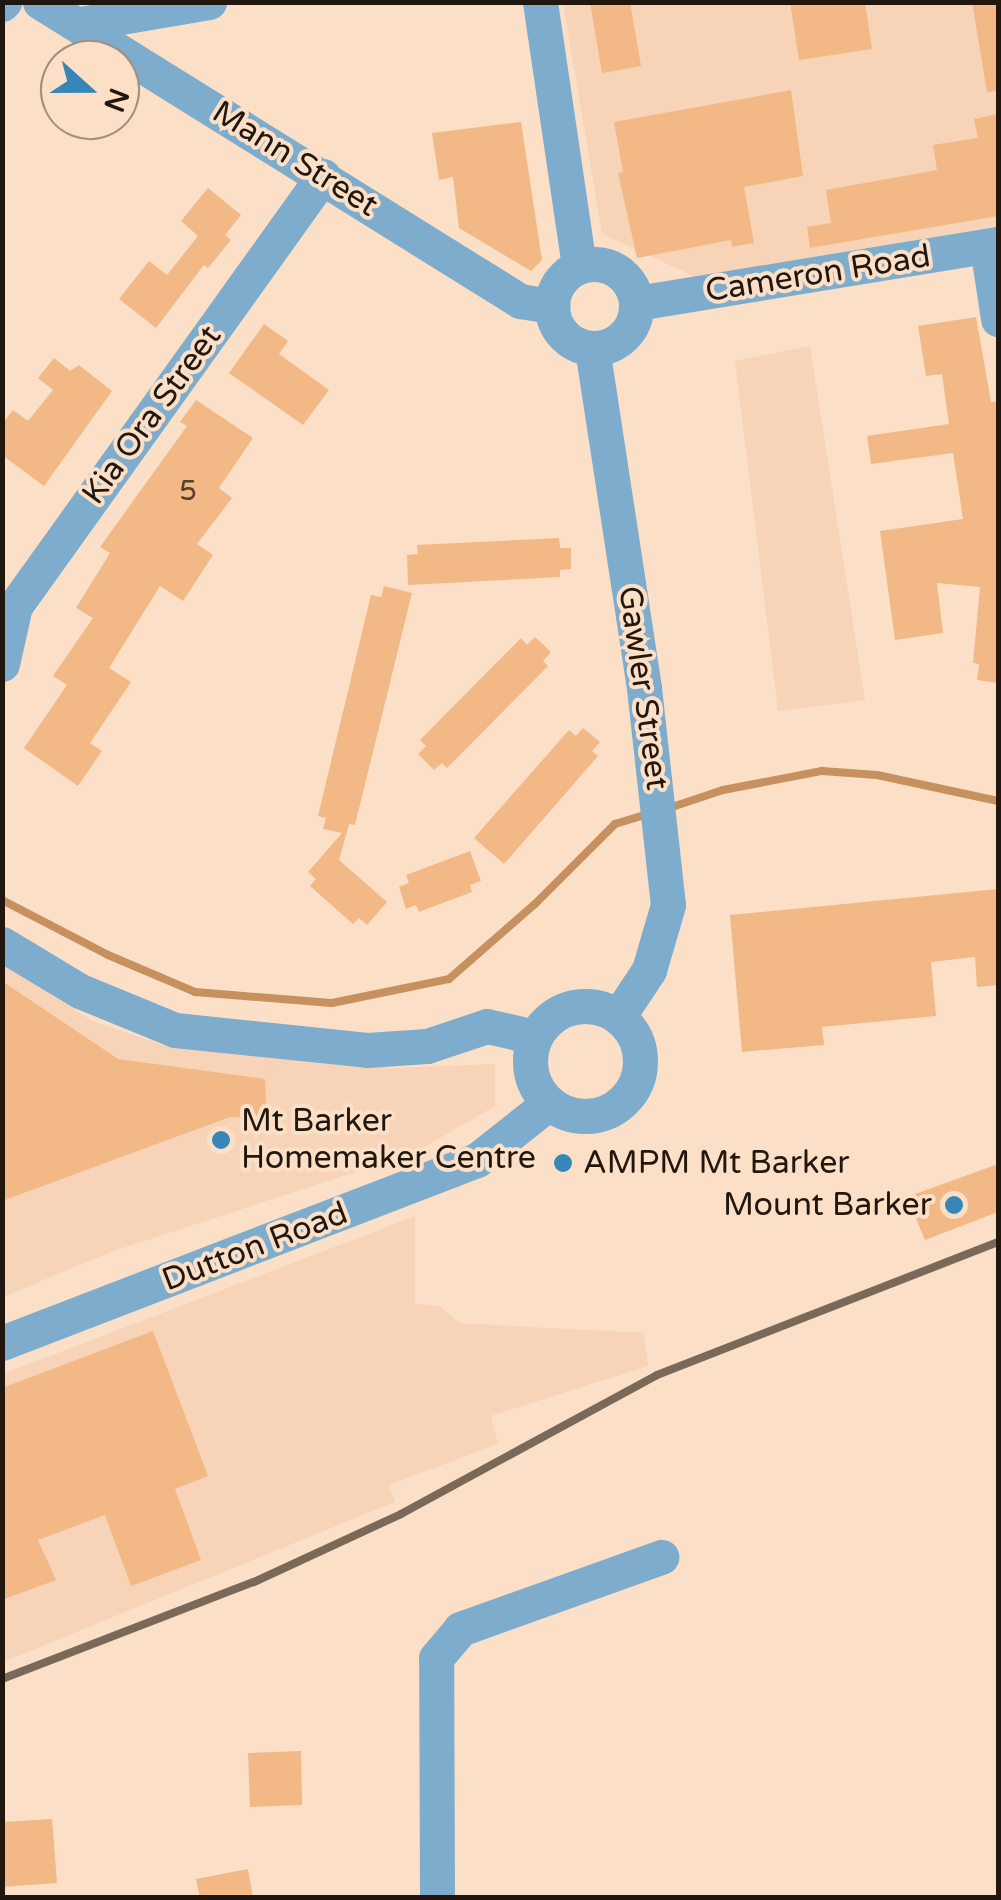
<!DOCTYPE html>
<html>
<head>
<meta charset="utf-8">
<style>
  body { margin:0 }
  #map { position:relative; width:1001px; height:1900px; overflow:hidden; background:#fcdfc7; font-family:"Varela Round",sans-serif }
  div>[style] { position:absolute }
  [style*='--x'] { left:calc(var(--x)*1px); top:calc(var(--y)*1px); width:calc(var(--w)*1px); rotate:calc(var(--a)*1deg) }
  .built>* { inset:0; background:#f7d4b7 }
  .stream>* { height:8px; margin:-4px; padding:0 4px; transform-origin:4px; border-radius:4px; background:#c7905f }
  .building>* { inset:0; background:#f2b886 }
  .minor>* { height:35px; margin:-17.5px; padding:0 17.5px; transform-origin:17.5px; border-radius:17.5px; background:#7daccd }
  .minor>.ring { margin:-17.5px; padding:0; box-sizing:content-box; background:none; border:35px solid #7daccd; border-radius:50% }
  .rail>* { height:8px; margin:-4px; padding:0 4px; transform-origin:4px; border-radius:4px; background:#7a6859 }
  .dots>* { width:28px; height:28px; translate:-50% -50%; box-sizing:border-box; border:5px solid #fcdfc7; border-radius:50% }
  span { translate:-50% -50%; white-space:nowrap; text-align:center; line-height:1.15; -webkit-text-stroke:8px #fcdfc7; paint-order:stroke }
  .number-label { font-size:28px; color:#553f2d }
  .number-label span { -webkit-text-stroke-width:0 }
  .street-label { font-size:32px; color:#21170f }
  .poi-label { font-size:32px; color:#21170f }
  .left { translate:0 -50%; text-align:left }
  .right { translate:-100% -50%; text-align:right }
  .frame { position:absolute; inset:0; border:5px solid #21170f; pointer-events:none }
  .north { position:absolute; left:40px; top:40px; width:100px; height:100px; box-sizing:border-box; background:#fcdfc7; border:2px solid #a48f7d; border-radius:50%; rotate:111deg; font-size:28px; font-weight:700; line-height:40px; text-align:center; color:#21170f }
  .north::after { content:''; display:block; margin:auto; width:35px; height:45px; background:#3686b8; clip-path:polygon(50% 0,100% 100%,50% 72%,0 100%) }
</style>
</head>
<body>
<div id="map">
  <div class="built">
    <div style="clip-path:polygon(563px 3px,998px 3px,998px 226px,696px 277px,602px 234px)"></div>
    <div style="clip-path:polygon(810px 346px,865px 700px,778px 711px,735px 361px)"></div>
    <div style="clip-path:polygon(2px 963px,94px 1022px,169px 1047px,390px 1068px,495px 1064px,495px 1106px,416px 1152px,111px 1252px,3px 1297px)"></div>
    <div style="clip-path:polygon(415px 1216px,415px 1304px,440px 1306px,459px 1323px,644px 1333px,648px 1366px,491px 1416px,498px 1444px,389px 1485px,395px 1502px,3px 1662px,3px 1374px)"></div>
  </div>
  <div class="stream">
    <div style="--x:666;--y:809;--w:60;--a:-18.4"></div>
    <div style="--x:723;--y:790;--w:101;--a:-10.9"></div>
    <div style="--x:822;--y:771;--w:55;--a:4.2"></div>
    <div style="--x:877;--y:775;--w:124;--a:12.1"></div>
    <div style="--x:2;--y:900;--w:119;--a:27.4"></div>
    <div style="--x:108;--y:955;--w:95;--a:23"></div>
    <div style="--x:195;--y:992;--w:137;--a:4.6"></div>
    <div style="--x:332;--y:1003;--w:119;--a:-11.6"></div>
    <div style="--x:449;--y:979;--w:114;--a:-41.1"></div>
    <div style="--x:535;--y:904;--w:113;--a:-45"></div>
    <div style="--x:615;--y:824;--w:34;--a:-17"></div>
  </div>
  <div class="building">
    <div style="clip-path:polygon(590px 2px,630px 2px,641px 66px,602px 73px)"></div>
    <div style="clip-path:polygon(790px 2px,865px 2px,872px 49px,799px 60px)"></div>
    <div style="clip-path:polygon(972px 2px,998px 2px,998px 91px,987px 92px)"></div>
    <div style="clip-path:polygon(791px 90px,803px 176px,744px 187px,754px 243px,732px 247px,731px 240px,637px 258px,618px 173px,623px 172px,614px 122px)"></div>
    <div style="clip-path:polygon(998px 114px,998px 216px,810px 248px,807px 227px,831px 223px,826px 190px,937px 170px,933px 145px,978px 138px,974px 119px)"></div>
    <div style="clip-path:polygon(521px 122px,542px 260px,531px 271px,459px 228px,453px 177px,439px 180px,432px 133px)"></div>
    <div style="clip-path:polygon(208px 188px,241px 215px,225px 235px,231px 240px,208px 268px,204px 265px,156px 328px,119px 299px,149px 261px,167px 275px,198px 236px,181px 221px)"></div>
    <div style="clip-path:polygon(976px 317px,991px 402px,998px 401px,998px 683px,977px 680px,979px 664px,973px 663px,980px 587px,937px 583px,943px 633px,895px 640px,880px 531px,963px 519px,953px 453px,871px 464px,867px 436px,949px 424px,942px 374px,926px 376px,918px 326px)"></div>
    <div style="clip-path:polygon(264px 324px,288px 341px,279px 354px,329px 390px,303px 425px,229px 373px)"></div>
    <div style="clip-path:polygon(54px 358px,70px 371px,79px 365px,112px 391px,44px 486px,2px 455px,2px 424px,13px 410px,28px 421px,53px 390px,38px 378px)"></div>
    <div style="clip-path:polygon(196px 400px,253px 438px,219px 488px,232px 498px,197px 544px,213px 555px,183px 601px,160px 586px,109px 668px,131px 682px,90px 743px,102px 751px,78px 786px,24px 748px,67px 685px,53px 676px,93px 618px,76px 608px,110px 553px,100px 547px,187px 426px,180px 422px)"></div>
    <div style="clip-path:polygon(559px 538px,560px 548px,571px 548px,571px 569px,560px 570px,560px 577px,408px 585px,407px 555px,418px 554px,417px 545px)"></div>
    <div style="clip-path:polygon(384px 586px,412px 593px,355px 825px,349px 824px,339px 860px,387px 902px,367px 925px,359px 918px,353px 924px,310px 886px,316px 879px,308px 872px,342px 833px,323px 829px,326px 818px,318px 816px,371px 595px,381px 597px)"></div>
    <div style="clip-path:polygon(535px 637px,551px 652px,543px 661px,548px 666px,447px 768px,442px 763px,434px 770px,418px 754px,426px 746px,420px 740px,521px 638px,527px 645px)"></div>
    <div style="clip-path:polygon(583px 728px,600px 742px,592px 751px,598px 756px,504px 864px,474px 838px,569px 730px,576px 736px)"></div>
    <div style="clip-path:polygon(470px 851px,481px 881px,470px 885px,472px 892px,419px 912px,416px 905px,406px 909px,399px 887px,409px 883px,406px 875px)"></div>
    <div style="clip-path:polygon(998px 889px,998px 985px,977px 987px,975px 957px,931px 962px,936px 1016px,822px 1027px,824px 1045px,742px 1052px,730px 915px)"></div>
    <div style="clip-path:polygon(2px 981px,118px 1059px,265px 1079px,267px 1120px,230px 1117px,2px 1201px)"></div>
    <div style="clip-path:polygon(998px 1164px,998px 1212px,925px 1240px,907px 1197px)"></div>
    <div style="clip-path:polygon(153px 1331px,208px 1476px,175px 1489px,201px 1560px,131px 1586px,105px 1515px,38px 1540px,56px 1580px,2px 1600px,2px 1388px)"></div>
    <div style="clip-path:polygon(301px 1751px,302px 1805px,250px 1807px,248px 1753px)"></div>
    <div style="clip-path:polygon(52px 1819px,57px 1883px,2px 1887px,2px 1822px)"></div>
    <div style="clip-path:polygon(248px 1869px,253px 1898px,200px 1898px,196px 1879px)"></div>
  </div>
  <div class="minor">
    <div style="--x:40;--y:2;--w:566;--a:31.92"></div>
    <div style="--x:520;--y:301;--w:33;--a:9"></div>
    <div style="--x:540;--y:2;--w:267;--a:81.6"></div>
    <div style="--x:2;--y:4;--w:3;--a:-45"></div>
    <div style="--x:80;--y:24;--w:131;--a:-9.7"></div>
    <div style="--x:987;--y:246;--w:74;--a:81.4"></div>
    <div class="ring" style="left:552px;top:264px;width:49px;height:49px"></div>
    <div style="--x:637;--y:303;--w:366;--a:-9.3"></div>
    <div style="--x:592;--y:348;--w:344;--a:81.3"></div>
    <div style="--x:644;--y:688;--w:218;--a:83.7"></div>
    <div style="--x:668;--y:905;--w:68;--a:106.3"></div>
    <div style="--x:649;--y:970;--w:56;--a:123.4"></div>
    <div style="--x:2;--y:664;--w:59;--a:-77.4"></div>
    <div style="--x:15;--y:606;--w:529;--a:-54.39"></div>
    <div style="--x:2;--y:944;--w:91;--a:31.1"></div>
    <div style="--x:80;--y:991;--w:103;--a:22.3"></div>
    <div style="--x:175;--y:1030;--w:193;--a:5.9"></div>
    <div style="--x:367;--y:1050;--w:60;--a:-3.8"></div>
    <div style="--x:427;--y:1046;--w:63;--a:-18.4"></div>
    <div style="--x:487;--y:1026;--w:49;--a:12.9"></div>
    <div class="ring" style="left:530px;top:1006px;width:75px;height:75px"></div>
    <div style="--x:2;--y:1343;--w:509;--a:-21.07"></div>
    <div style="--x:477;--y:1160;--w:92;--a:-38.4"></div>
    <div style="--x:437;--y:1898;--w:240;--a:-90.2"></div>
    <div style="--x:436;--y:1658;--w:38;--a:-50"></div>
    <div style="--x:460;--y:1629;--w:214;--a:-19.7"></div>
  </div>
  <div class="rail">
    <div style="--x:2;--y:1679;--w:270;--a:-21.1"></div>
    <div style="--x:254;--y:1582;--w:162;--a:-24.8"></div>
    <div style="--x:401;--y:1514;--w:291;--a:-28.5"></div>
    <div style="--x:657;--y:1375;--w:366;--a:-21.3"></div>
  </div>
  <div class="dots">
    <div style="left:221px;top:1140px;background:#3686b8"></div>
    <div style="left:563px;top:1163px;background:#3686b8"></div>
    <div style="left:954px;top:1205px;background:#3686b8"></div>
  </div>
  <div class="number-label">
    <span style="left:188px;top:491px">5</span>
  </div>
  <div class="street-label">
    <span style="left:295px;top:159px;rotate:32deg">Mann Street</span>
    <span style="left:818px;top:274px;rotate:-9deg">Cameron Road</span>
    <span style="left:152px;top:415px;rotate:-54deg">Kia Ora Street</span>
    <span style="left:643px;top:688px;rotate:82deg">Gawler Street</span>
    <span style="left:255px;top:1247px;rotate:-21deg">Dutton Road</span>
  </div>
  <div class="poi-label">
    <span class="left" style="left:241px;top:1140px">Mt Barker<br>Homemaker Centre</span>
    <span class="left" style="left:583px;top:1163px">AMPM Mt Barker</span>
    <span class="right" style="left:932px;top:1205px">Mount Barker</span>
  </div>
  <div class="frame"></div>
  <div class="north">N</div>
</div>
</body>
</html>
